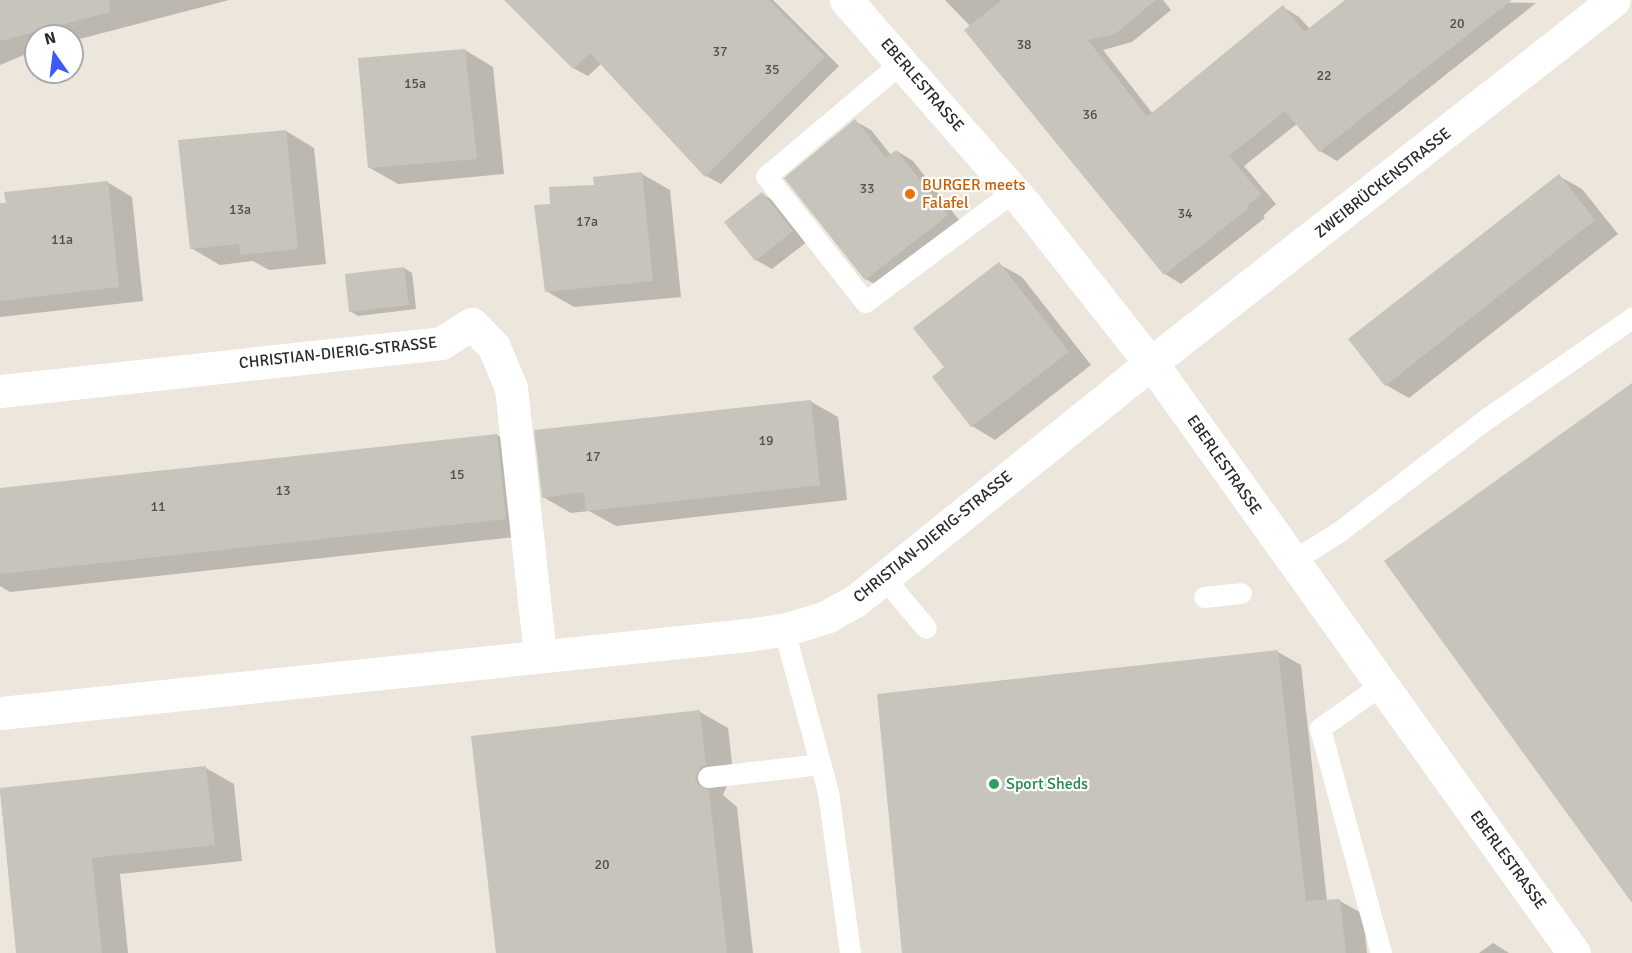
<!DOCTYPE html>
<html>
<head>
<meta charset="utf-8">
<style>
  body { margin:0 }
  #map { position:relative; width:1632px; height:953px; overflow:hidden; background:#ece6dc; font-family:Signika,sans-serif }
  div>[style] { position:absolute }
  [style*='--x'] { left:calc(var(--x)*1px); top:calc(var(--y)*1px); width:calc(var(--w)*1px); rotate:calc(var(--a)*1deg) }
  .shadow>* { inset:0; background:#0003 }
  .building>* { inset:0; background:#c7c4bb }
  .lane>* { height:21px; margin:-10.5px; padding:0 10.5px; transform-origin:10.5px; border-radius:10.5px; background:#fff }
  .street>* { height:33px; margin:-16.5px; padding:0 16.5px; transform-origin:16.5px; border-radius:16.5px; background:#fff }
  .dots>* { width:16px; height:16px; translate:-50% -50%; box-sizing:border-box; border:3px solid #fff; border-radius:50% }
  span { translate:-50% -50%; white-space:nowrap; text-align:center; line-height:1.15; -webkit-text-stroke:4.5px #fff; paint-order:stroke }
  .number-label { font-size:14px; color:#51504e }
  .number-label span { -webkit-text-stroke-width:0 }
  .street-label { font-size:16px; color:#2a2a2a }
  .food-label { font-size:16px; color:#c56008 }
  .left { translate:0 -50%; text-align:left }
  .leisure-label { font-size:16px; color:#27864d }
  .north { position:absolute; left:24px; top:24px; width:60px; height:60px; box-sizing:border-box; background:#fff; border:2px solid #aaa; border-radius:50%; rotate:346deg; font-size:16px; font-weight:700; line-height:24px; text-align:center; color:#2a2a2a }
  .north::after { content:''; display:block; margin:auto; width:21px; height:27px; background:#3d59f9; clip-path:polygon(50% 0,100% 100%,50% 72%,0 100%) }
</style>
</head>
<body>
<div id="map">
  <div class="shadow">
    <div style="clip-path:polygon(0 0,229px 0,72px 41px,72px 36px,36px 36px,36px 50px,0 65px)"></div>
    <div style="clip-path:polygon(507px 0,773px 0,839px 66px,721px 184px,706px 176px,602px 63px,588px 76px,573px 68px)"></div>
    <div style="clip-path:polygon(945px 0,1163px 0,1171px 10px,1132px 42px,1103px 50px,1153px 114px,1283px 7px,1299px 17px,1310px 29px,1378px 0,1536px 3px,1337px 161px,1320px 151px,1298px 123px,1244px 166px,1276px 204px,1263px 216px,1265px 218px,1181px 284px,1165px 274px,971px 27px)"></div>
    <div style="clip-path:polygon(465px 50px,493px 67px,504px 174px,398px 184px,370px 168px)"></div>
    <div style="clip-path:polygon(855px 121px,871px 130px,891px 155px,897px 151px,913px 161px,963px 225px,882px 289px,866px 279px,786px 178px)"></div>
    <div style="clip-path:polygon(286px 131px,314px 148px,326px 264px,269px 270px,253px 261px,220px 265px,191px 248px)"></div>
    <div style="clip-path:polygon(642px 174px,670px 190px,681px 297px,574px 307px,546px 291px,552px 205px,595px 186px)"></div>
    <div style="clip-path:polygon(1559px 176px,1582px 189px,1618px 234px,1409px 398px,1386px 385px)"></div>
    <div style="clip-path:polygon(107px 182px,132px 197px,143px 301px,0 317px,0 259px)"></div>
    <div style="clip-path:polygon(762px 194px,778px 203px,808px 241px,772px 269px,756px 260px)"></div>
    <div style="clip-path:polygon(999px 264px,1022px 277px,1091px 365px,995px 440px,972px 426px,934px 377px,946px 367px)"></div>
    <div style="clip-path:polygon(404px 268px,412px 273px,416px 309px,358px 316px,350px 311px)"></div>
    <div style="clip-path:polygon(810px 401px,838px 417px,847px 500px,616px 526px,589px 511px,571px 513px,543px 497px)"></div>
    <div style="clip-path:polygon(497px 435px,525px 452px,534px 535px,10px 592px,0 586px,0 490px)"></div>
    <div style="clip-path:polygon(1278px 652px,1301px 665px,1327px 901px,1340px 901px,1363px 914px,1367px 953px,904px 953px)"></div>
    <div style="clip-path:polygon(700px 712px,728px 728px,734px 780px,728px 783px,723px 795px,737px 807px,753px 953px,497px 953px)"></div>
    <div style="clip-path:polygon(206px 768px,234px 784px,242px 861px,120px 874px,128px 953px,17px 953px,0 789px)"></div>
    <div style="clip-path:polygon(1493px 943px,1509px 953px,1479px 953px)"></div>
  </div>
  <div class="building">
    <div style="clip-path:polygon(0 0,109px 0,110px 12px,0 41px)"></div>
    <div style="clip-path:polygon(504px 0,769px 0,825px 57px,705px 177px,590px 53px,573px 69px)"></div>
    <div style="clip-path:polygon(1002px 0,1156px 0,1115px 34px,1088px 40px,1147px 117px,1283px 5px,1304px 32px,1345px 0,1512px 0,1319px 152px,1285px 111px,1229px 156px,1261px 194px,1247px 206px,1249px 208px,1164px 275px,964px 30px)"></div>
    <div style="clip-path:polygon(465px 49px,477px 159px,368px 168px,358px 58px)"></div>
    <div style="clip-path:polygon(855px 119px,886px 158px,896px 150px,948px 215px,865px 280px,784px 178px)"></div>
    <div style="clip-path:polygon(286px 130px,298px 249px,240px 255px,239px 244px,190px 249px,178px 140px)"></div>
    <div style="clip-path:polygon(642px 172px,653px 281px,545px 292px,534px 205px,550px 204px,549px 187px,594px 185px,593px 177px)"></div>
    <div style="clip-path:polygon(1559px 174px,1595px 220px,1385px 386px,1348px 339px)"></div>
    <div style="clip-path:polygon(108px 181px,119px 287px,0 301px,0 203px,6px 203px,4px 192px)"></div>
    <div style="clip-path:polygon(762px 192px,793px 231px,755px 261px,724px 222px)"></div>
    <div style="clip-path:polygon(999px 262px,1069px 352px,971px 427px,932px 377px,944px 367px,913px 328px)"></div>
    <div style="clip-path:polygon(404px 267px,409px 305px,349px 312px,345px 274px)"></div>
    <div style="clip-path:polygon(1632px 383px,1632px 903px,1384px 561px)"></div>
    <div style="clip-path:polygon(811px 400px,820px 485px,586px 511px,584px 492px,542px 498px,534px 430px)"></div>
    <div style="clip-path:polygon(497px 434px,506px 519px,0 574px,0 488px)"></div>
    <div style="clip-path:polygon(1278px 650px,1306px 901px,1340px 899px,1346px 953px,902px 953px,877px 694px)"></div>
    <div style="clip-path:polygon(700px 710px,706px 764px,700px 767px,695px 778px,698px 785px,709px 790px,727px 953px,496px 953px,471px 736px)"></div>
    <div style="clip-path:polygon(206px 766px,215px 845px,92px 858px,102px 953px,16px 953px,0 788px)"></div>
  </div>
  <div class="lane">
    <div style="--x:902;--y:62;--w:177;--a:140"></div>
    <div style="--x:766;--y:176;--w:160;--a:51.8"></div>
    <div style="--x:865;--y:302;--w:186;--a:-36.7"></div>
    <div style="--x:1292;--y:561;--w:57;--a:-32"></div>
    <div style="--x:1340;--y:531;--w:184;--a:-37.5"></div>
    <div style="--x:1486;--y:419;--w:178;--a:-34.7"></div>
    <div style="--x:884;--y:578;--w:65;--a:50"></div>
    <div style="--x:1204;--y:597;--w:37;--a:-6"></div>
    <div style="--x:784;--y:630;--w:168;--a:74.8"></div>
    <div style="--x:828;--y:792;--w:162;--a:82.2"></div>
    <div style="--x:708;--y:777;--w:113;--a:-6.6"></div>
    <div style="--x:1381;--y:953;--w:233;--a:-105.2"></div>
    <div style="--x:1320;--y:728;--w:75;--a:-35.2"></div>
  </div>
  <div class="street">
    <div style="--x:846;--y:0;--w:275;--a:48.8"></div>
    <div style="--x:1027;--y:207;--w:219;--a:51.7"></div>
    <div style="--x:1163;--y:379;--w:706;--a:54.4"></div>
    <div style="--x:0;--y:391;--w:444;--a:-6.2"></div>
    <div style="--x:441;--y:343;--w:36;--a:-32"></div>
    <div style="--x:472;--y:324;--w:32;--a:46"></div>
    <div style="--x:494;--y:347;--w:44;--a:67.5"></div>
    <div style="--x:511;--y:388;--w:269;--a:83.8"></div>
    <div style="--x:0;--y:713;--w:751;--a:-5.96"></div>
    <div style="--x:747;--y:635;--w:37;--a:-8"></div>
    <div style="--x:784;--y:630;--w:44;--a:-17.2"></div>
    <div style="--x:826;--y:617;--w:33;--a:-29"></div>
    <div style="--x:855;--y:601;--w:380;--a:-38.8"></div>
    <div style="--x:1151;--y:363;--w:588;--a:-38.1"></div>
  </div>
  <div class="dots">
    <div style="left:910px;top:194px;background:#e8710a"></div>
    <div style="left:994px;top:784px;background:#2e9e5b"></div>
  </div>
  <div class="number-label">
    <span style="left:1457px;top:24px">20</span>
    <span style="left:1024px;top:45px">38</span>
    <span style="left:720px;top:52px">37</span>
    <span style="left:772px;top:70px">35</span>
    <span style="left:1324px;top:76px">22</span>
    <span style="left:415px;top:84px">15a</span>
    <span style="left:1090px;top:115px">36</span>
    <span style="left:867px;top:189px">33</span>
    <span style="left:240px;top:210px">13a</span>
    <span style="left:1185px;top:214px">34</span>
    <span style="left:587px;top:222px">17a</span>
    <span style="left:62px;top:240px">11a</span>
    <span style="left:766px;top:441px">19</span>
    <span style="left:593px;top:457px">17</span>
    <span style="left:457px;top:475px">15</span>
    <span style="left:283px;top:491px">13</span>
    <span style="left:158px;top:507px">11</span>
    <span style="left:602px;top:865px">20</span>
  </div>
  <div class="street-label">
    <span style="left:922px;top:85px;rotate:49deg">EBERLESTRASSE</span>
    <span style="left:1383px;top:183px;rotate:-38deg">ZWEIBRÜCKENSTRASSE</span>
    <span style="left:338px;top:353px;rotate:-6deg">CHRISTIAN-DIERIG-STRASSE</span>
    <span style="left:1224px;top:465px;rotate:55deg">EBERLESTRASSE</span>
    <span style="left:933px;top:537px;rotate:-39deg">CHRISTIAN-DIERIG-STRASSE</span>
    <span style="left:1508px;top:860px;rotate:54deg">EBERLESTRASSE</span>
  </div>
  <div class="food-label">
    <span class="left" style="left:922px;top:194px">BURGER meets<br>Falafel</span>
  </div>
  <div class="leisure-label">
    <span class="left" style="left:1006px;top:784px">Sport Sheds</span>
  </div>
  <div class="north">N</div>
</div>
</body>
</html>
